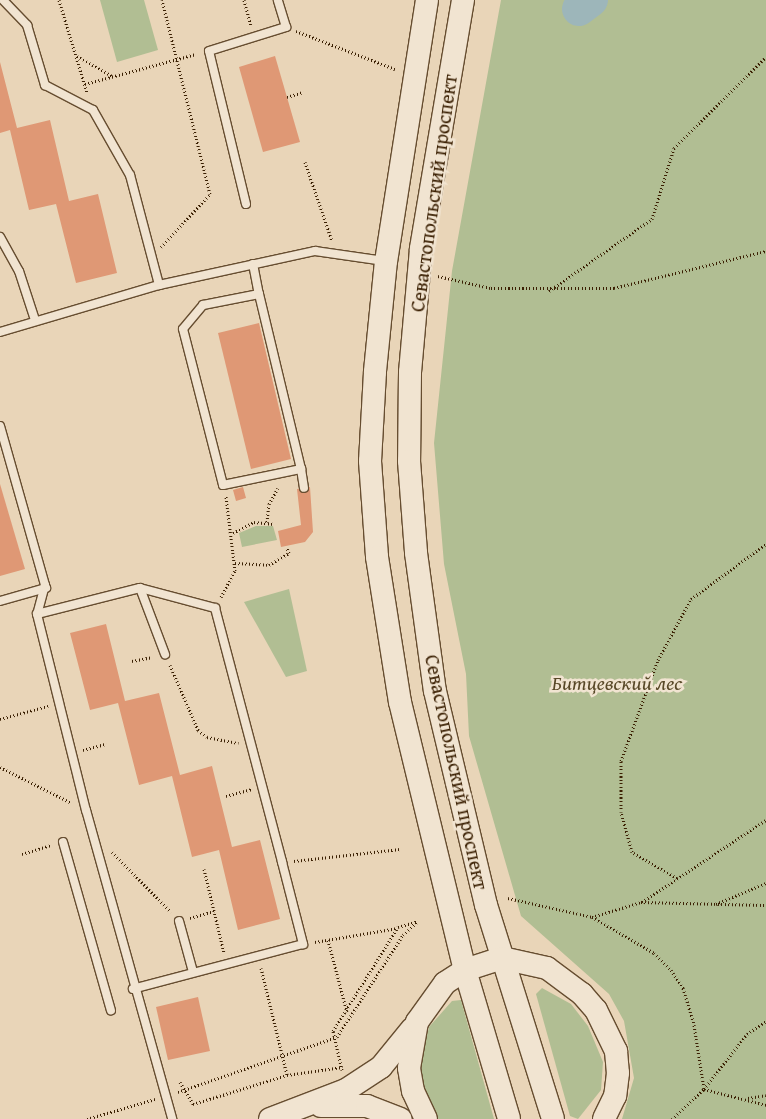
<!DOCTYPE html>
<html>
<head>
<meta charset="utf-8">
<style>
  body { margin:0 }
  #map { position:relative; width:766px; height:1119px; overflow:hidden; background:#e9d5b8; font-family:"Gentium Book Plus",serif }
  div>[style] { position:absolute }
  [style*='--x'] { left:calc(var(--x)*1px); top:calc(var(--y)*1px); width:calc(var(--w)*1px); rotate:calc(var(--a)*1deg) }
  .green>* { inset:0; background:#b1be93 }
  .river>* { height:34px; margin:-17px; padding:0 17px; transform-origin:17px; border-radius:17px; background:#9db6ba }
  .building>* { inset:0; background:#df9875 }
  .path>* { height:3px; margin-top:-1.5px; transform-origin:0; background:repeating-linear-gradient(90deg,#3b2003 0 1px,transparent 0 3.5px) }
  .roads { filter:drop-shadow(1px 0 #664d30) drop-shadow(-1px 0 #664d30) drop-shadow(0 1px #664d30) drop-shadow(0 -1px #664d30) }
  .service>* { height:8px; margin:-4px; padding:0 4px; transform-origin:4px; border-radius:4px; background:#f1e4d1 }
  .secondary>* { height:22px; margin:-11px; padding:0 11px; transform-origin:11px; border-radius:11px; background:#f1e4d1 }
  span { translate:-50% -50%; white-space:nowrap; text-align:center; line-height:1.15; -webkit-text-stroke:5px #f1e4d1; paint-order:stroke }
  .street-label { font-size:20px; color:#3b2003 }
  .park-label { font-size:20px; color:#584827; font-style:italic }
</style>
</head>
<body>
<div id="map">
  <div class="green">
    <div style="clip-path:polygon(100px 0,144px 0,158px 50px,117px 62px)"></div>
    <div style="clip-path:polygon(501px 0,766px 0,766px 1119px,622px 1119px,634px 1078px,624px 1021px,609px 994px,521px 916px,469px 736px,466px 674px,444px 564px,434px 443px,452px 271px)"></div>
    <div style="clip-path:polygon(256px 526px,273px 526px,277px 540px,242px 547px,239px 533px)"></div>
    <div style="clip-path:polygon(289px 589px,307px 671px,286px 677px,244px 602px)"></div>
    <div style="clip-path:polygon(542px 988px,571px 1004px,588px 1026px,603px 1062px,601px 1090px,578px 1119px,570px 1116px,536px 994px)"></div>
    <div style="clip-path:polygon(461px 1000px,494px 1119px,437px 1119px,421px 1088px,419px 1067px,429px 1027px,452px 1001px)"></div>
  </div>
  <div class="river">
    <div style="--x:579;--y:9;--w:15;--a:-37"></div>
  </div>
  <div class="building">
    <div style="clip-path:polygon(275px 56px,300px 142px,263px 152px,239px 67px)"></div>
    <div style="clip-path:polygon(0 62px,17px 128px,50px 120px,69px 201px,98px 194px,117px 273px,76px 283px,56px 204px,29px 210px,10px 130px,0 133px)"></div>
    <div style="clip-path:polygon(259px 323px,291px 459px,251px 469px,218px 333px)"></div>
    <div style="clip-path:polygon(0 484px,25px 569px,0 576px)"></div>
    <div style="clip-path:polygon(243px 487px,246px 498px,236px 501px,233px 490px)"></div>
    <div style="clip-path:polygon(310px 487px,313px 532px,305px 542px,281px 547px,278px 531px,301px 525px,297px 489px)"></div>
    <div style="clip-path:polygon(106px 624px,125px 701px,159px 693px,180px 775px,212px 766px,232px 847px,260px 840px,280px 919px,238px 930px,219px 850px,192px 857px,172px 776px,139px 785px,118px 703px,90px 710px,70px 633px)"></div>
    <div style="clip-path:polygon(198px 997px,210px 1051px,168px 1060px,156px 1007px)"></div>
  </div>
  <div class="path">
    <div style="--x:59;--y:0;--w:97;--a:73.2"></div>
    <div style="--x:244;--y:0;--w:27;--a:75"></div>
    <div style="--x:296;--y:31;--w:106;--a:21"></div>
    <div style="--x:77;--y:56;--w:40;--a:29.7"></div>
    <div style="--x:85;--y:84;--w:115;--a:-15.1"></div>
    <div style="--x:287;--y:97;--w:17;--a:-17"></div>
    <div style="--x:305;--y:162;--w:83;--a:71.1"></div>
    <div style="--x:161;--y:247;--w:72;--a:-47.2"></div>
    <div style="--x:210;--y:194;--w:200;--a:-103.9"></div>
    <div style="--x:438;--y:276;--w:54;--a:12.8"></div>
    <div style="--x:491;--y:288;--w:123;--a:0"></div>
    <div style="--x:614;--y:288;--w:156;--a:-13.7"></div>
    <div style="--x:549;--y:291;--w:126;--a:-35"></div>
    <div style="--x:652;--y:219;--w:74;--a:-72.8"></div>
    <div style="--x:674;--y:148;--w:129;--a:-44.7"></div>
    <div style="--x:267;--y:522;--w:18;--a:-84"></div>
    <div style="--x:269;--y:504;--w:18;--a:-61"></div>
    <div style="--x:233;--y:533;--w:24;--a:-28"></div>
    <div style="--x:254;--y:522;--w:20;--a:6"></div>
    <div style="--x:235;--y:563;--w:34;--a:3"></div>
    <div style="--x:269;--y:565;--w:23;--a:-31"></div>
    <div style="--x:289;--y:553;--w:5;--a:-112"></div>
    <div style="--x:221;--y:597;--w:30;--a:-62"></div>
    <div style="--x:235;--y:571;--w:75;--a:-96.9"></div>
    <div style="--x:132;--y:661;--w:20;--a:-11"></div>
    <div style="--x:170;--y:665;--w:71;--a:66.7"></div>
    <div style="--x:198;--y:730;--w:11;--a:38"></div>
    <div style="--x:207;--y:737;--w:32;--a:11"></div>
    <div style="--x:0;--y:719;--w:50;--a:-15.2"></div>
    <div style="--x:83;--y:750;--w:24;--a:-15"></div>
    <div style="--x:0;--y:767;--w:80;--a:26.6"></div>
    <div style="--x:226;--y:796;--w:27;--a:-15"></div>
    <div style="--x:112;--y:852;--w:84;--a:45.5"></div>
    <div style="--x:22;--y:854;--w:31;--a:-17"></div>
    <div style="--x:294;--y:861;--w:107;--a:-6.5"></div>
    <div style="--x:204;--y:869;--w:86;--a:76.6"></div>
    <div style="--x:677;--y:878;--w:52;--a:-150"></div>
    <div style="--x:632;--y:852;--w:41;--a:-105.4"></div>
    <div style="--x:621;--y:812;--w:51;--a:-90"></div>
    <div style="--x:621;--y:761;--w:108;--a:-69.9"></div>
    <div style="--x:658;--y:660;--w:69;--a:-61.6"></div>
    <div style="--x:691;--y:599;--w:93;--a:-36.3"></div>
    <div style="--x:508;--y:898;--w:86;--a:12.7"></div>
    <div style="--x:592;--y:917;--w:51;--a:-17"></div>
    <div style="--x:641;--y:902;--w:125;--a:1.4"></div>
    <div style="--x:642;--y:902;--w:149;--a:-33.5"></div>
    <div style="--x:716;--y:904;--w:54;--a:-22.8"></div>
    <div style="--x:592;--y:917;--w:72;--a:30.1"></div>
    <div style="--x:654;--y:953;--w:24;--a:45"></div>
    <div style="--x:671;--y:970;--w:22;--a:56"></div>
    <div style="--x:683;--y:988;--w:39;--a:73"></div>
    <div style="--x:694;--y:1025;--w:65;--a:81.1"></div>
    <div style="--x:704;--y:1089;--w:64;--a:14.5"></div>
    <div style="--x:190;--y:918;--w:25;--a:-16"></div>
    <div style="--x:328;--y:940;--w:74;--a:75.2"></div>
    <div style="--x:315;--y:942;--w:84;--a:-9.6"></div>
    <div style="--x:261;--y:968;--w:110;--a:76.3"></div>
    <div style="--x:342;--y:1070;--w:40;--a:-103"></div>
    <div style="--x:333;--y:1031;--w:123;--a:-58"></div>
    <div style="--x:398;--y:927;--w:19;--a:-16"></div>
    <div style="--x:180;--y:1082;--w:26;--a:59"></div>
    <div style="--x:193;--y:1104;--w:98;--a:-17.1"></div>
    <div style="--x:287;--y:1075;--w:56;--a:-8.3"></div>
    <div style="--x:178;--y:1092;--w:168;--a:-19.1"></div>
    <div style="--x:337;--y:1037;--w:121;--a:-57.1"></div>
    <div style="--x:403;--y:935;--w:19;--a:-43"></div>
    <div style="--x:748;--y:1098;--w:18;--a:-9"></div>
    <div style="--x:87;--y:1119;--w:71;--a:-16.4"></div>
    <div style="--x:672;--y:1119;--w:44;--a:-43.2"></div>
    <div style="--x:704;--y:1089;--w:70;--a:-52"></div>
    <div style="--x:747;--y:1034;--w:23;--a:-34"></div>
  </div>
  <div class="roads">
    <div class="service">
      <div style="--x:3;--y:0;--w:35;--a:46"></div>
      <div style="--x:27;--y:25;--w:63;--a:73.3"></div>
      <div style="--x:45;--y:85;--w:54;--a:27.5"></div>
      <div style="--x:93;--y:110;--w:75;--a:60.4"></div>
      <div style="--x:130;--y:175;--w:114;--a:75.2"></div>
      <div style="--x:246;--y:204;--w:157;--a:-103.6"></div>
      <div style="--x:209;--y:51;--w:81;--a:-17.3"></div>
      <div style="--x:286;--y:27;--w:28;--a:-107"></div>
      <div style="--x:0;--y:237;--w:39;--a:61"></div>
      <div style="--x:19;--y:271;--w:52;--a:71.9"></div>
      <div style="--x:253;--y:264;--w:31;--a:79"></div>
      <div style="--x:259;--y:294;--w:57;--a:168.9"></div>
      <div style="--x:203;--y:305;--w:31;--a:130"></div>
      <div style="--x:183;--y:329;--w:161;--a:75.6"></div>
      <div style="--x:223;--y:485;--w:80;--a:-11.6"></div>
      <div style="--x:301;--y:469;--w:180;--a:-103.5"></div>
      <div style="--x:0;--y:332;--w:166;--a:-16.5"></div>
      <div style="--x:159;--y:285;--w:160;--a:-12.3"></div>
      <div style="--x:315;--y:251;--w:70;--a:8.2"></div>
      <div style="--x:0;--y:426;--w:165;--a:74.2"></div>
      <div style="--x:45;--y:585;--w:30;--a:105"></div>
      <div style="--x:37;--y:614;--w:202;--a:76"></div>
      <div style="--x:86;--y:810;--w:321;--a:74.4"></div>
      <div style="--x:301;--y:469;--w:19;--a:81"></div>
      <div style="--x:140;--y:588;--w:71;--a:69.3"></div>
      <div style="--x:0;--y:601;--w:48;--a:-15.8"></div>
      <div style="--x:37;--y:614;--w:106;--a:-14.2"></div>
      <div style="--x:140;--y:588;--w:78;--a:14.9"></div>
      <div style="--x:215;--y:608;--w:263;--a:75.2"></div>
      <div style="--x:282;--y:862;--w:85;--a:75.6"></div>
      <div style="--x:303;--y:944;--w:176;--a:165.2"></div>
      <div style="--x:63;--y:842;--w:175;--a:74.1"></div>
      <div style="--x:179;--y:921;--w:53;--a:74.6"></div>
    </div>
    <div class="secondary">
      <div style="--x:427;--y:0;--w:264;--a:98.9"></div>
      <div style="--x:386;--y:261;--w:112;--a:95.7"></div>
      <div style="--x:375;--y:372;--w:89;--a:93.2"></div>
      <div style="--x:370;--y:461;--w:96;--a:85.8"></div>
      <div style="--x:377;--y:557;--w:147;--a:81"></div>
      <div style="--x:400;--y:702;--w:276;--a:76.4"></div>
      <div style="--x:465;--y:970;--w:155;--a:73.5"></div>
      <div style="--x:463;--y:0;--w:253;--a:99.6"></div>
      <div style="--x:421;--y:249;--w:123;--a:95.1"></div>
      <div style="--x:410;--y:372;--w:89;--a:90.6"></div>
      <div style="--x:409;--y:461;--w:92;--a:85.6"></div>
      <div style="--x:416;--y:553;--w:139;--a:82.2"></div>
      <div style="--x:435;--y:691;--w:220;--a:76.6"></div>
      <div style="--x:486;--y:905;--w:224;--a:72.6"></div>
      <div style="--x:321;--y:1106;--w:46;--a:0"></div>
      <div style="--x:367;--y:1106;--w:36;--a:21"></div>
      <div style="--x:270;--y:1119;--w:81;--a:-20.9"></div>
      <div style="--x:346;--y:1090;--w:42;--a:-33.3"></div>
      <div style="--x:381;--y:1067;--w:49;--a:-50.8"></div>
      <div style="--x:426;--y:1119;--w:31;--a:-115"></div>
      <div style="--x:413;--y:1091;--w:23;--a:-100"></div>
      <div style="--x:409;--y:1068;--w:47;--a:-80.1"></div>
      <div style="--x:417;--y:1022;--w:48;--a:-54.3"></div>
      <div style="--x:445;--y:983;--w:24;--a:-33"></div>
      <div style="--x:465;--y:970;--w:39;--a:-18"></div>
      <div style="--x:502;--y:958;--w:46;--a:12.5"></div>
      <div style="--x:547;--y:968;--w:44;--a:36.6"></div>
      <div style="--x:582;--y:994;--w:21;--a:49"></div>
      <div style="--x:596;--y:1010;--w:46;--a:64"></div>
      <div style="--x:616;--y:1051;--w:22;--a:85"></div>
      <div style="--x:618;--y:1073;--w:23;--a:97"></div>
      <div style="--x:615;--y:1096;--w:25;--a:116"></div>
    </div>
  </div>
  <div class="street-label">
    <span style="left:433px;top:193px;rotate:-82deg">Севастопольский проспект</span>
    <span style="left:457px;top:772px;rotate:78deg">Севастопольский проспект</span>
  </div>
  <div class="park-label">
    <span style="left:617px;top:682px">Битцевский лес</span>
  </div>
</div>
</body>
</html>
